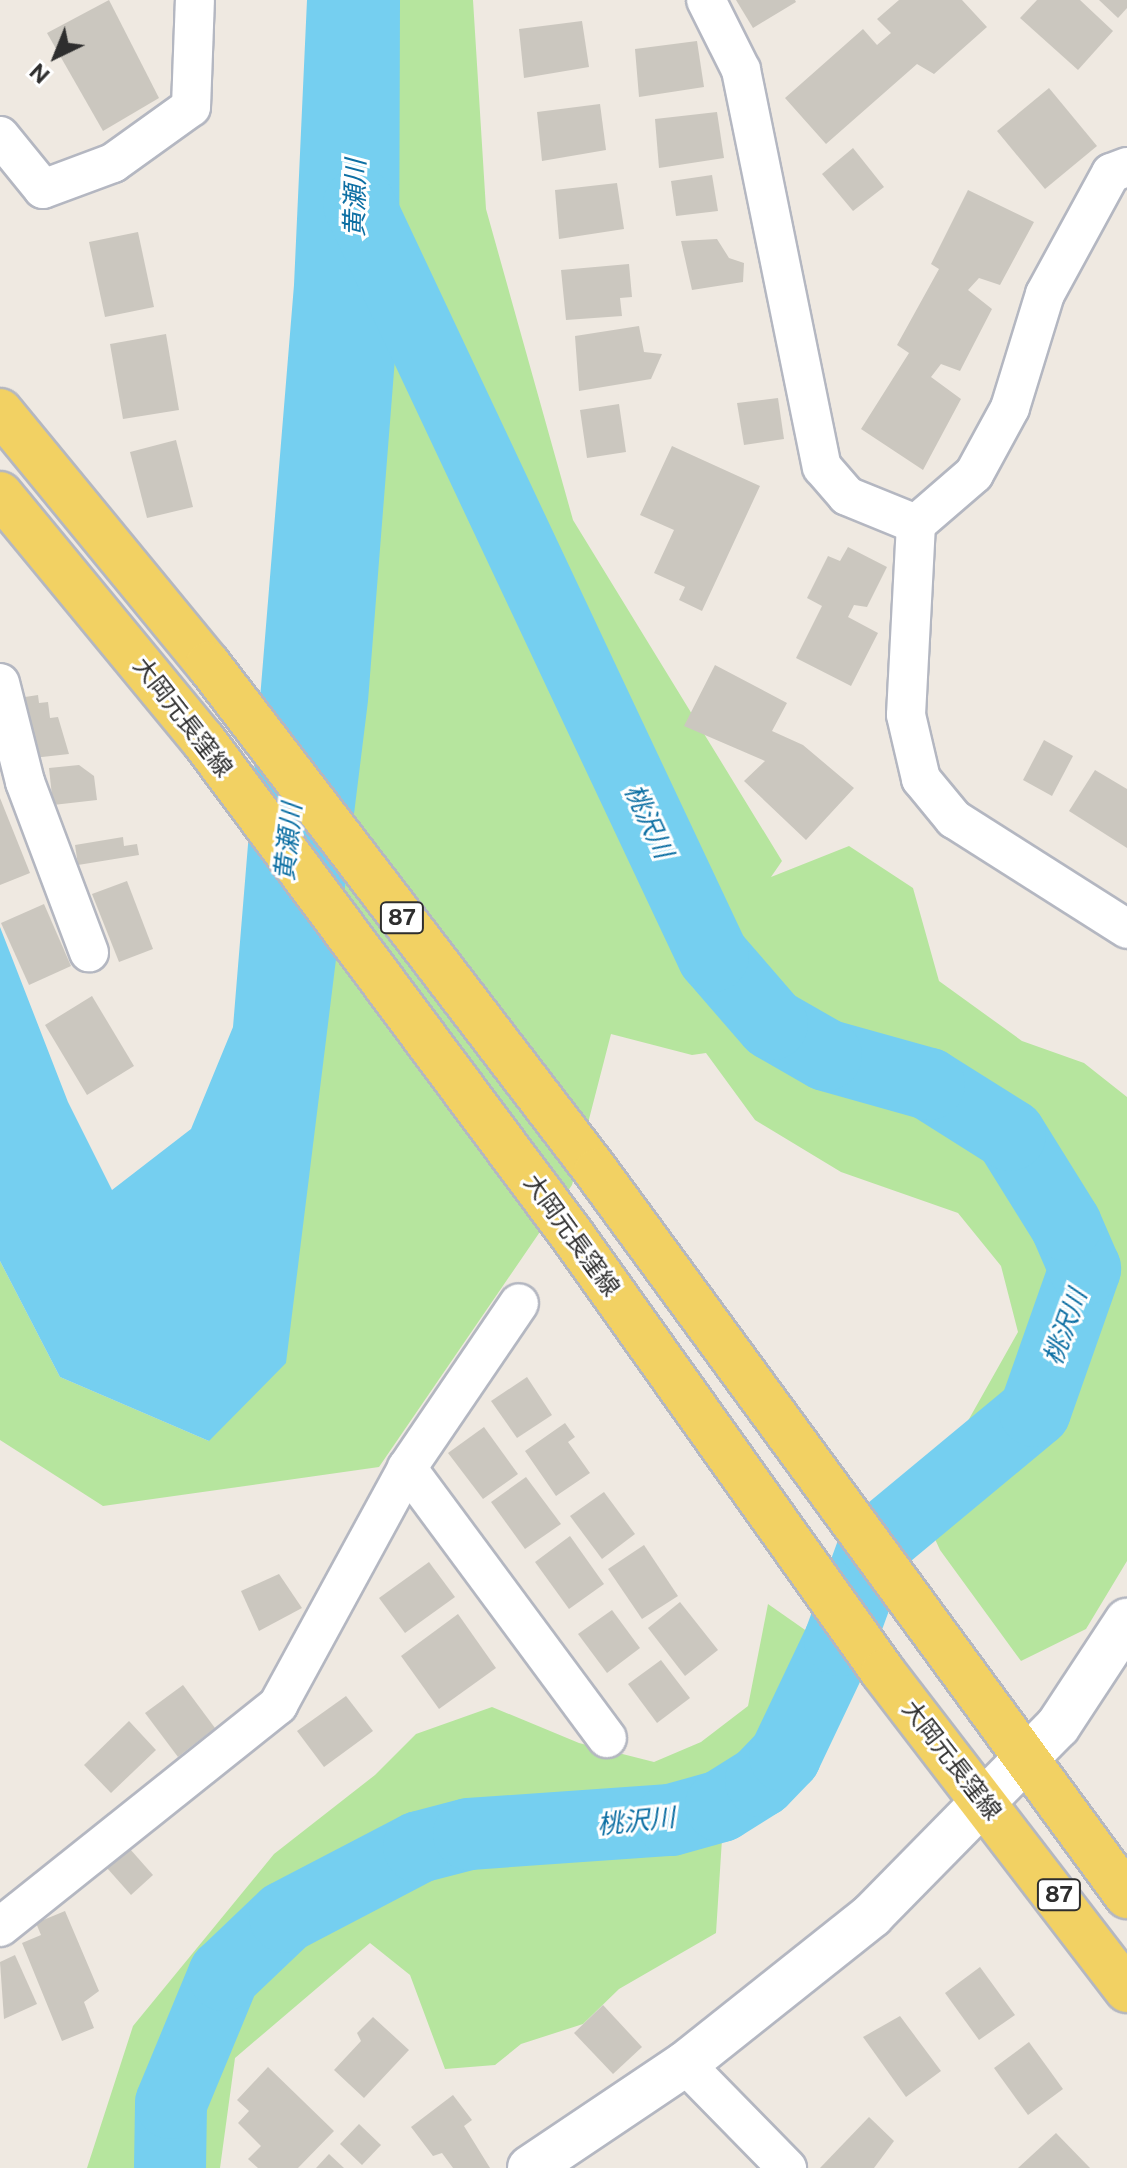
<!DOCTYPE html>
<html>
<head>
<meta charset="utf-8">
<style>
  body { margin:0 }
  #map { position:relative; width:1127px; height:2168px; overflow:hidden; background:#efe9e1; font-family:"Public Sans","Noto Sans JP",sans-serif }
  div>[style] { position:absolute }
  [style*='--x'] { left:calc(var(--x)*1px); top:calc(var(--y)*1px); width:calc(var(--w)*1px); rotate:calc(var(--a)*1deg) }
  .green>* { inset:0; background:#b6e59e }
  .water>* { inset:0; background:#75cff0 }
  .river>* { height:72px; margin:-36px; padding:0 36px; transform-origin:36px; border-radius:36px; background:#75cff0 }
  .building>* { inset:0; background:#cbc7bf }
  .roads { filter:drop-shadow(2px 0 #b4b7c1) drop-shadow(-2px 0 #b4b7c1) drop-shadow(0 2px #b4b7c1) drop-shadow(0 -2px #b4b7c1) }
  .street>* { height:38px; margin:-19px; padding:0 19px; transform-origin:19px; border-radius:19px; background:#fff }
  .secondary>* { height:44px; margin:-22px; padding:0 22px; transform-origin:22px; border-radius:22px; background:#fff }
  .primary>* { height:44px; margin:-22px; padding:0 22px; transform-origin:22px; border-radius:22px; background:#f2d163 }
  span { translate:-50% -50%; white-space:nowrap; text-align:center; line-height:1.15; -webkit-text-stroke:6px #fff; paint-order:stroke }
  .shield-label span { padding:2px 6px; background:#fff; border:2px solid; border-radius:6px; -webkit-text-stroke-width:0 }
  .shield-label { font-size:22px; color:#2e2e2e; font-weight:700 }
  .street-label { font-size:24px; color:#2e2e2e }
  .water-label { font-size:26px; color:#0d6fa3; font-style:italic }
  .north { position:absolute; left:16px; top:16px; width:80px; height:80px; -webkit-text-stroke:6px #fff; paint-order:stroke; rotate:223deg; font-size:22px; font-weight:700; line-height:32px; text-align:center; color:#2e2e2e }
  .north::after { content:''; display:block; margin:auto; width:28px; height:36px; background:#2e2e2e; clip-path:polygon(50% 0,100% 100%,50% 72%,0 100%) }
</style>
</head>
<body>
<div id="map">
  <div class="green">
    <div style="clip-path:polygon(396px 0,473px 0,486px 209px,573px 520px,782px 861px,771px 877px,849px 846px,913px 888px,939px 981px,1022px 1041px,1084px 1063px,1127px 1097px,1127px 1561px,1086px 1629px,1021px 1661px,940px 1550px,920px 1506px,1018px 1332px,1001px 1266px,958px 1213px,841px 1172px,755px 1120px,706px 1053px,692px 1055px,611px 1034px,572px 1185px,379px 1467px,103px 1506px,0 1440px,0 1261px,60px 1377px,209px 1441px)"></div>
    <div style="clip-path:polygon(768px 1604px,818px 1639px,722px 1839px,716px 1933px,619px 1989px,583px 2024px,521px 2044px,495px 2065px,445px 2069px,410px 1975px,370px 1943px,235px 2058px,220px 2168px,87px 2168px,133px 2026px,274px 1854px,375px 1775px,416px 1734px,492px 1707px,579px 1743px,654px 1762px,701px 1742px,748px 1706px)"></div>
  </div>
  <div class="water">
    <div style="clip-path:polygon(307px 0,400px 0,399px 308px,368px 701px,286px 1363px,209px 1441px,60px 1377px,0 1261px,0 927px,68px 1102px,112px 1190px,191px 1129px,233px 1027px,294px 285px)"></div>
  </div>
  <div class="river">
    <div style="--x:170;--y:2168;--w:65;--a:-89.1"></div>
    <div style="--x:171;--y:2103;--w:139;--a:-67.5"></div>
    <div style="--x:224;--y:1975;--w:84;--a:-43.6"></div>
    <div style="--x:285;--y:1917;--w:151;--a:-27.6"></div>
    <div style="--x:419;--y:1847;--w:52;--a:-14.6"></div>
    <div style="--x:469;--y:1834;--w:202;--a:-4"></div>
    <div style="--x:671;--y:1820;--w:52;--a:-15.6"></div>
    <div style="--x:721;--y:1806;--w:47;--a:-32"></div>
    <div style="--x:761;--y:1781;--w:35;--a:-46"></div>
    <div style="--x:785;--y:1756;--w:128;--a:-64.6"></div>
    <div style="--x:840;--y:1640;--w:102;--a:-70"></div>
    <div style="--x:875;--y:1544;--w:208;--a:-39.7"></div>
    <div style="--x:1035;--y:1411;--w:151;--a:-70.6"></div>
    <div style="--x:1085;--y:1269;--w:48;--a:-113.4"></div>
    <div style="--x:1066;--y:1225;--w:106;--a:-121.9"></div>
    <div style="--x:1010;--y:1135;--w:96;--a:-147.8"></div>
    <div style="--x:929;--y:1084;--w:107;--a:-164.3"></div>
    <div style="--x:826;--y:1055;--w:62;--a:-150.1"></div>
    <div style="--x:772;--y:1024;--w:90;--a:-130.9"></div>
    <div style="--x:713;--y:956;--w:831;--a:-115.21"></div>
  </div>
  <div class="building">
    <div style="clip-path:polygon(109px 0,159px 98px,103px 131px,47px 33px)"></div>
    <div style="clip-path:polygon(736px 0,795px 0,796px 2px,753px 28px)"></div>
    <div style="clip-path:polygon(899px 0,962px 0,987px 27px,934px 74px,917px 64px,826px 144px,785px 98px,863px 29px,877px 45px,891px 33px,877px 19px)"></div>
    <div style="clip-path:polygon(1037px 0,1080px 0,1113px 31px,1078px 70px,1020px 18px)"></div>
    <div style="clip-path:polygon(1099px 0,1127px 0,1127px 8px,1118px 18px)"></div>
    <div style="clip-path:polygon(582px 21px,589px 67px,524px 78px,519px 29px)"></div>
    <div style="clip-path:polygon(697px 41px,704px 87px,639px 97px,635px 49px)"></div>
    <div style="clip-path:polygon(1049px 88px,1097px 146px,1045px 189px,997px 131px)"></div>
    <div style="clip-path:polygon(600px 104px,606px 150px,542px 161px,537px 112px)"></div>
    <div style="clip-path:polygon(717px 112px,724px 158px,659px 168px,655px 119px)"></div>
    <div style="clip-path:polygon(853px 148px,884px 187px,853px 211px,822px 174px)"></div>
    <div style="clip-path:polygon(712px 175px,718px 211px,676px 216px,671px 181px)"></div>
    <div style="clip-path:polygon(617px 183px,624px 229px,559px 239px,555px 190px)"></div>
    <div style="clip-path:polygon(968px 190px,1034px 222px,1000px 285px,979px 278px,968px 290px,992px 309px,960px 371px,941px 364px,931px 377px,961px 399px,923px 470px,861px 429px,909px 353px,897px 345px,939px 269px,931px 264px)"></div>
    <div style="clip-path:polygon(138px 232px,154px 307px,105px 317px,89px 242px)"></div>
    <div style="clip-path:polygon(717px 239px,729px 258px,744px 263px,743px 282px,692px 290px,681px 241px)"></div>
    <div style="clip-path:polygon(629px 264px,632px 297px,620px 298px,622px 316px,566px 320px,561px 270px)"></div>
    <div style="clip-path:polygon(639px 326px,644px 352px,662px 354px,651px 379px,579px 391px,575px 336px)"></div>
    <div style="clip-path:polygon(166px 334px,179px 410px,123px 419px,110px 344px)"></div>
    <div style="clip-path:polygon(778px 398px,784px 439px,744px 445px,737px 403px)"></div>
    <div style="clip-path:polygon(619px 404px,626px 452px,587px 458px,580px 410px)"></div>
    <div style="clip-path:polygon(176px 440px,193px 507px,147px 518px,130px 452px)"></div>
    <div style="clip-path:polygon(672px 446px,760px 486px,702px 611px,679px 600px,685px 587px,654px 573px,674px 530px,640px 515px)"></div>
    <div style="clip-path:polygon(848px 547px,887px 567px,867px 607px,854px 605px,848px 617px,878px 633px,851px 686px,796px 658px,822px 606px,807px 598px,828px 556px,840px 561px)"></div>
    <div style="clip-path:polygon(715px 665px,787px 703px,772px 731px,803px 745px,854px 788px,806px 840px,744px 781px,765px 761px,684px 726px)"></div>
    <div style="clip-path:polygon(38px 695px,39px 703px,48px 702px,50px 718px,58px 717px,69px 754px,33px 758px,25px 697px)"></div>
    <div style="clip-path:polygon(1044px 740px,1073px 756px,1052px 796px,1023px 780px)"></div>
    <div style="clip-path:polygon(79px 765px,94px 776px,97px 800px,53px 805px,49px 768px)"></div>
    <div style="clip-path:polygon(1095px 770px,1127px 789px,1127px 848px,1069px 811px)"></div>
    <div style="clip-path:polygon(0 798px,30px 873px,0 885px)"></div>
    <div style="clip-path:polygon(123px 837px,124px 846px,137px 844px,139px 855px,78px 865px,75px 845px)"></div>
    <div style="clip-path:polygon(127px 881px,153px 949px,119px 962px,92px 894px)"></div>
    <div style="clip-path:polygon(44px 904px,71px 966px,29px 985px,1px 923px)"></div>
    <div style="clip-path:polygon(92px 996px,134px 1066px,87px 1095px,45px 1025px)"></div>
    <div style="clip-path:polygon(527px 1377px,552px 1415px,517px 1438px,491px 1401px)"></div>
    <div style="clip-path:polygon(565px 1423px,575px 1437px,568px 1442px,590px 1473px,556px 1496px,525px 1451px)"></div>
    <div style="clip-path:polygon(484px 1427px,518px 1474px,483px 1499px,448px 1453px)"></div>
    <div style="clip-path:polygon(526px 1477px,561px 1524px,525px 1549px,491px 1502px)"></div>
    <div style="clip-path:polygon(604px 1492px,635px 1534px,602px 1559px,570px 1516px)"></div>
    <div style="clip-path:polygon(570px 1536px,604px 1584px,569px 1609px,535px 1562px)"></div>
    <div style="clip-path:polygon(644px 1545px,678px 1596px,642px 1619px,608px 1569px)"></div>
    <div style="clip-path:polygon(429px 1562px,455px 1597px,405px 1633px,379px 1598px)"></div>
    <div style="clip-path:polygon(279px 1574px,302px 1608px,259px 1631px,241px 1591px)"></div>
    <div style="clip-path:polygon(680px 1602px,718px 1650px,685px 1676px,648px 1628px)"></div>
    <div style="clip-path:polygon(612px 1610px,640px 1648px,607px 1673px,578px 1634px)"></div>
    <div style="clip-path:polygon(458px 1614px,496px 1668px,439px 1709px,401px 1656px)"></div>
    <div style="clip-path:polygon(661px 1660px,690px 1698px,657px 1723px,628px 1684px)"></div>
    <div style="clip-path:polygon(183px 1685px,215px 1728px,178px 1757px,145px 1713px)"></div>
    <div style="clip-path:polygon(346px 1696px,373px 1731px,324px 1767px,297px 1731px)"></div>
    <div style="clip-path:polygon(129px 1721px,156px 1750px,111px 1793px,84px 1765px)"></div>
    <div style="clip-path:polygon(130px 1849px,153px 1875px,131px 1895px,107px 1868px)"></div>
    <div style="clip-path:polygon(65px 1911px,99px 1991px,84px 2002px,94px 2028px,62px 2041px,22px 1943px,41px 1935px,36px 1923px)"></div>
    <div style="clip-path:polygon(15px 1955px,37px 2004px,4px 2019px,0 1962px)"></div>
    <div style="clip-path:polygon(980px 1967px,1015px 2015px,979px 2040px,945px 1993px)"></div>
    <div style="clip-path:polygon(603px 2005px,642px 2047px,613px 2074px,574px 2033px)"></div>
    <div style="clip-path:polygon(900px 2016px,941px 2071px,906px 2097px,863px 2037px)"></div>
    <div style="clip-path:polygon(373px 2017px,409px 2050px,364px 2098px,334px 2070px,361px 2041px,357px 2033px)"></div>
    <div style="clip-path:polygon(1029px 2042px,1063px 2089px,1028px 2115px,994px 2068px)"></div>
    <div style="clip-path:polygon(268px 2067px,334px 2131px,298px 2168px,258px 2168px,248px 2159px,261px 2146px,238px 2123px,249px 2111px,237px 2100px)"></div>
    <div style="clip-path:polygon(453px 2095px,472px 2120px,464px 2126px,490px 2168px,453px 2168px,442px 2153px,433px 2156px,411px 2127px)"></div>
    <div style="clip-path:polygon(869px 2117px,894px 2141px,874px 2168px,820px 2168px)"></div>
    <div style="clip-path:polygon(359px 2124px,381px 2145px,362px 2165px,340px 2144px)"></div>
    <div style="clip-path:polygon(1056px 2133px,1090px 2168px,1018px 2168px)"></div>
    <div style="clip-path:polygon(329px 2154px,344px 2168px,316px 2168px)"></div>
  </div>
  <div class="roads">
    <div class="street">
      <div style="--x:706;--y:0;--w:78;--a:63.4"></div>
      <div style="--x:741;--y:70;--w:405;--a:78.5"></div>
      <div style="--x:822;--y:467;--w:38;--a:49"></div>
      <div style="--x:847;--y:496;--w:74;--a:22.1"></div>
      <div style="--x:0;--y:136;--w:68;--a:50.9"></div>
      <div style="--x:43;--y:189;--w:75;--a:-20.4"></div>
      <div style="--x:113;--y:163;--w:96;--a:-35.7"></div>
      <div style="--x:191;--y:107;--w:107;--a:-87.9"></div>
      <div style="--x:1127;--y:167;--w:17;--a:159"></div>
      <div style="--x:1111;--y:173;--w:138;--a:118.6"></div>
      <div style="--x:1045;--y:294;--w:119;--a:107.1"></div>
      <div style="--x:1010;--y:408;--w:75;--a:118.6"></div>
      <div style="--x:974;--y:474;--w:77;--a:139.2"></div>
      <div style="--x:916;--y:524;--w:191;--a:93"></div>
      <div style="--x:906;--y:715;--w:66;--a:76.8"></div>
      <div style="--x:921;--y:779;--w:52;--a:50.5"></div>
      <div style="--x:954;--y:819;--w:205;--a:32.4"></div>
      <div style="--x:0;--y:683;--w:102;--a:75.8"></div>
      <div style="--x:25;--y:782;--w:182;--a:69.4"></div>
      <div style="--x:407;--y:1468;--w:336;--a:53.5"></div>
      <div style="--x:0;--y:1927;--w:356;--a:-38.6"></div>
      <div style="--x:278;--y:1705;--w:270;--a:-61.4"></div>
      <div style="--x:407;--y:1468;--w:199;--a:-55.8"></div>
      <div style="--x:685;--y:2064;--w:146;--a:45.6"></div>
    </div>
    <div class="secondary">
      <div style="--x:530;--y:2168;--w:187;--a:-33.9"></div>
      <div style="--x:685;--y:2064;--w:239;--a:-38.5"></div>
      <div style="--x:872;--y:1915;--w:265;--a:-45.5"></div>
      <div style="--x:1058;--y:1726;--w:126;--a:-56.7"></div>
    </div>
    <div class="primary">
      <div style="--x:0;--y:411;--w:328;--a:50.6"></div>
      <div style="--x:208;--y:664;--w:638;--a:52.57"></div>
      <div style="--x:596;--y:1171;--w:899;--a:53.78"></div>
      <div style="--x:0;--y:494;--w:319;--a:50.5"></div>
      <div style="--x:203;--y:740;--w:617;--a:53.3"></div>
      <div style="--x:572;--y:1235;--w:536;--a:54.56"></div>
      <div style="--x:883;--y:1672;--w:401;--a:52.5"></div>
    </div>
  </div>
  <div class="shield-label">
    <span style="left:402px;top:918px">87</span>
    <span style="left:1059px;top:1895px">87</span>
  </div>
  <div class="street-label">
    <span style="left:183px;top:717px;rotate:52deg">大岡元長窪線</span>
    <span style="left:572px;top:1235px;rotate:54deg">大岡元長窪線</span>
    <span style="left:952px;top:1760px;rotate:52deg">大岡元長窪線</span>
  </div>
  <div class="water-label">
    <span style="left:355px;top:198px;rotate:-89deg">黄瀬川</span>
    <span style="left:649px;top:821px;rotate:65deg">桃沢川</span>
    <span style="left:288px;top:842px;rotate:-84deg">黄瀬川</span>
    <span style="left:1065px;top:1327px;rotate:-70deg">桃沢川</span>
    <span style="left:636px;top:1821px;rotate:-6deg">桃沢川</span>
  </div>
  <div class="north">N</div>
</div>
</body>
</html>
